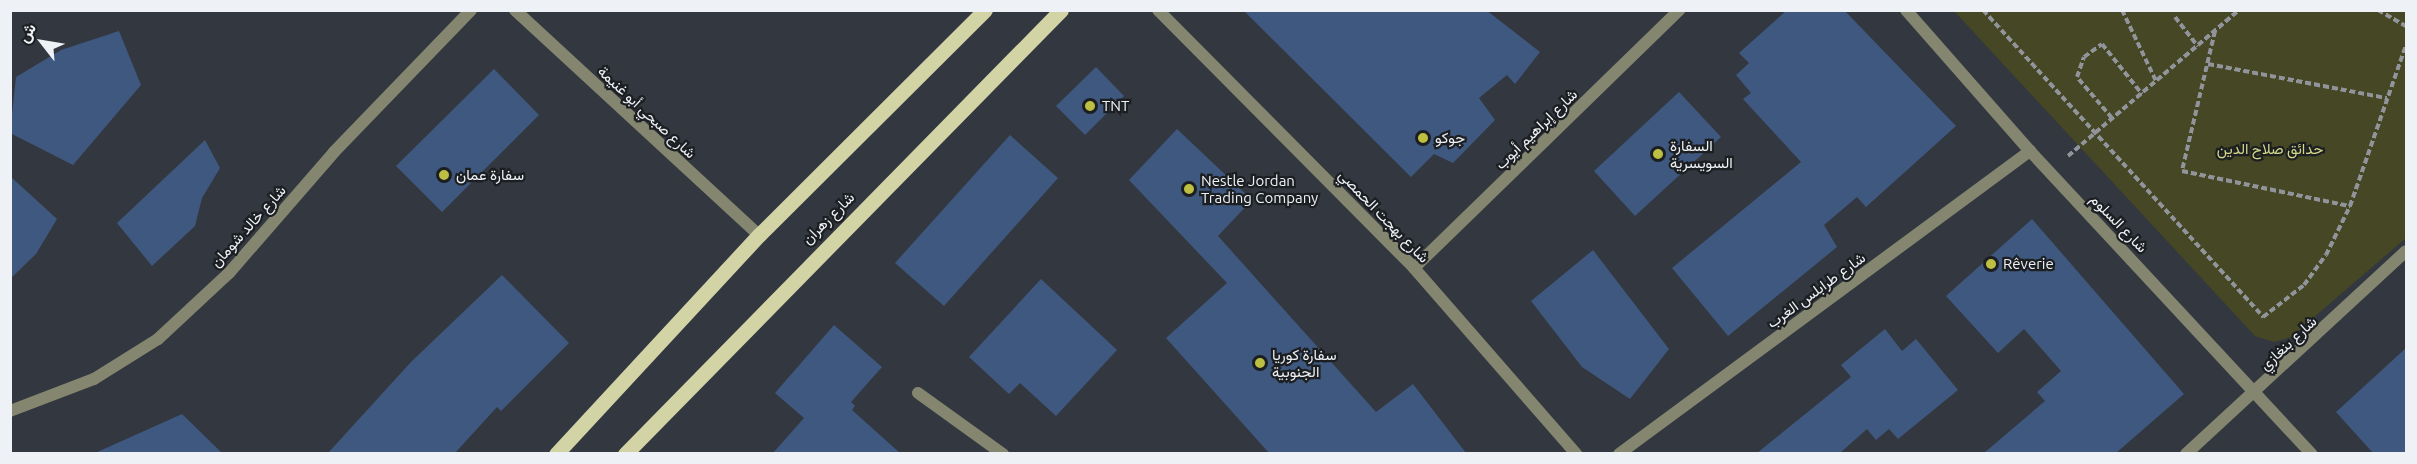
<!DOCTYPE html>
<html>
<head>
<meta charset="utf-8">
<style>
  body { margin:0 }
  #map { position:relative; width:2417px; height:464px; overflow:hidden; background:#33373f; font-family:Ubuntu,Vazirmatn,sans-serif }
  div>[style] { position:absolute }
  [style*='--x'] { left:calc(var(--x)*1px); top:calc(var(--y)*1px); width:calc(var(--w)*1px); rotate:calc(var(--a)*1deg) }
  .green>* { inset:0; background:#464724 }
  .building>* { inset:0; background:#3f587f }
  .path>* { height:4px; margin-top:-2px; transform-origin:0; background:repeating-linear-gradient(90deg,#91949b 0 6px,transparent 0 9px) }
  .minor>* { height:12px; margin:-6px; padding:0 6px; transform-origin:6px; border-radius:6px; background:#848670 }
  .tertiary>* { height:12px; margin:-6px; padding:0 6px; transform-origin:6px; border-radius:6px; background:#848670 }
  .primary>* { height:15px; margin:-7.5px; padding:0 7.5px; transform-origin:7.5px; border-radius:7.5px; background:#d2d4a6 }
  .dots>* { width:16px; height:16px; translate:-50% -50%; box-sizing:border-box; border:3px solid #1c1f22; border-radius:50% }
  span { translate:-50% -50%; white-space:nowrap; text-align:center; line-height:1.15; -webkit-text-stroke:4.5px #1c1f22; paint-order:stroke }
  .poi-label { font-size:15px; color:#eef1f6 }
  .left { translate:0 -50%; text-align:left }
  .street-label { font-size:15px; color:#eef1f6 }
  .park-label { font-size:15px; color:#d5d888 }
  .frame { position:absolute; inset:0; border:12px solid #eef1f6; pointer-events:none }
  .north { position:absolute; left:12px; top:12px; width:60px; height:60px; -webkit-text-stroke:4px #1c1f22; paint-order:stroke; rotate:301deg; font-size:16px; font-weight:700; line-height:24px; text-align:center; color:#eef1f6 }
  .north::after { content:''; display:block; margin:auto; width:21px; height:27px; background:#eef1f6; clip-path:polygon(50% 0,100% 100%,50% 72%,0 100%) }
</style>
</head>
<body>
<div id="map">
  <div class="green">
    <div style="clip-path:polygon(1954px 11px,2406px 11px,2406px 238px,2291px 337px,2274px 342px,2255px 336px)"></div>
  </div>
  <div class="building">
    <div style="clip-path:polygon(1243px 10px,1486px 10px,1540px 52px,1515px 84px,1507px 75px,1479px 98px,1495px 120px,1453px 163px,1434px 154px,1411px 177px)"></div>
    <div style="clip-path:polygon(1787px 10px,1844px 10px,1956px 126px,1866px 207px,1857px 197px,1824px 225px,1837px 247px,1728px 336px,1672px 268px,1801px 162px,1743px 99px,1751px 93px,1736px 75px,1749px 63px,1739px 53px)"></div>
    <div style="clip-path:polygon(119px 31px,141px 85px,73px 165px,10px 133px,16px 77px,61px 50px)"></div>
    <div style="clip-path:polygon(1096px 67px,1124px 96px,1085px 135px,1056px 106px)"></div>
    <div style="clip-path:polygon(494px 69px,539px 115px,442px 212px,396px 166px)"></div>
    <div style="clip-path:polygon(1679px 92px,1721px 137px,1635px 216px,1594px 171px)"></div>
    <div style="clip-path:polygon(1177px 129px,1252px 200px,1218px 236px,1376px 412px,1413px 384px,1466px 453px,1269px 453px,1166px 338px,1227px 283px,1129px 180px)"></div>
    <div style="clip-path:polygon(1010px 135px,1058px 178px,944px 306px,895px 263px)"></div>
    <div style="clip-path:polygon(205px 140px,220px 168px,202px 198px,195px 226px,152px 266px,117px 223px)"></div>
    <div style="clip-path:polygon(10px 176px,57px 219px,36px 254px,10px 279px)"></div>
    <div style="clip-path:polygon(2032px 219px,2184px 394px,2116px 453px,1984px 453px,2045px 401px,2037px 392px,2061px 371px,2024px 329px,1998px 353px,1946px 296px)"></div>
    <div style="clip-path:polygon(1593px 250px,1669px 349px,1630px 399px,1582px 367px,1531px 301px)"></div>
    <div style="clip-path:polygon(502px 275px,569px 343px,501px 411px,497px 407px,455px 453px,328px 453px,411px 362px)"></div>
    <div style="clip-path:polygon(1041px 279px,1117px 350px,1056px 416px,1020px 383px,1009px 394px,969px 357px)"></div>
    <div style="clip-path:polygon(834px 325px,882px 367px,851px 402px,855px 406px,852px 410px,900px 453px,773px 453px,804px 418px,775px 393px)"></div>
    <div style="clip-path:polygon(1885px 329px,1902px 351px,1916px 339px,1958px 390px,1898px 439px,1889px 429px,1876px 440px,1867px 429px,1840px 453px,1757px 453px,1851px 377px,1841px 365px)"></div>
    <div style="clip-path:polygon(2406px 348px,2406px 453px,2373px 453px,2336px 412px)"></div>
    <div style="clip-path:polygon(182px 414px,222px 453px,95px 453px)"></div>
  </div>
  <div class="path">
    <div style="--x:1983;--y:10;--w:416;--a:47.6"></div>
    <div style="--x:2263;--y:317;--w:52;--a:-38"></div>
    <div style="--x:2304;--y:285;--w:37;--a:-54"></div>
    <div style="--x:2326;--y:255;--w:55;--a:-63.9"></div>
    <div style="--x:2350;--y:206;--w:170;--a:-70.8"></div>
    <div style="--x:2122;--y:10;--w:79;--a:64.4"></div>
    <div style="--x:2378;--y:10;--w:32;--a:30"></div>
    <div style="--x:2175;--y:17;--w:37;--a:52"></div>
    <div style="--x:2215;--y:31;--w:144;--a:103.3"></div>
    <div style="--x:2182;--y:171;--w:172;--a:11.8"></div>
    <div style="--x:2208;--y:64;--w:182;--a:10.8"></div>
    <div style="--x:2112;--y:118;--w:54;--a:-130.5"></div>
    <div style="--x:2077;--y:77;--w:21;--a:-71"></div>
    <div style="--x:2084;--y:57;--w:22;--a:-36"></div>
    <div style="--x:2102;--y:44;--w:64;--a:51.3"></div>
    <div style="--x:2068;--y:156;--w:225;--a:-40.5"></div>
  </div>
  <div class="minor">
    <div style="--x:515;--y:10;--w:332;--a:42.7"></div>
    <div style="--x:1906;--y:10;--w:188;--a:48.7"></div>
    <div style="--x:2030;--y:151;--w:414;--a:47.1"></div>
    <div style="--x:1414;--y:268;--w:247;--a:48.9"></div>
    <div style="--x:918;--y:393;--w:105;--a:35.7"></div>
    <div style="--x:10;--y:411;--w:90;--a:-20.9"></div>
    <div style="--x:94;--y:379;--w:75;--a:-32"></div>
    <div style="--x:158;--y:339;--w:97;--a:-42.9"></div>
    <div style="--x:229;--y:273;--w:160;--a:-49"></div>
    <div style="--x:334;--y:152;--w:197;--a:-46"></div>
    <div style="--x:1619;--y:454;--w:511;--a:-36.4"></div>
    <div style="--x:2186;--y:454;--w:299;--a:-42.7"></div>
  </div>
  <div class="tertiary">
    <div style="--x:1158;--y:10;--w:363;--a:45.2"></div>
    <div style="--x:1414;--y:268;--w:370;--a:-44.2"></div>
  </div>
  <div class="primary">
    <div style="--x:556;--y:454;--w:299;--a:-47.2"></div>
    <div style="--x:759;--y:235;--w:319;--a:-44.9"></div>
    <div style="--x:625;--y:454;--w:622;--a:-45.52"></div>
  </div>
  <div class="dots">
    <div style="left:1090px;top:106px;background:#bdbf43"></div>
    <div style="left:1423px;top:138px;background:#bdbf43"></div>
    <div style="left:1658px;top:154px;background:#bdbf43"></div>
    <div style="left:444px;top:175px;background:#bdbf43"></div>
    <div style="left:1189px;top:189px;background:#bdbf43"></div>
    <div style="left:1991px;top:264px;background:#bdbf43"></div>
    <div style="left:1260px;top:363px;background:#bdbf43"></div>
  </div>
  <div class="poi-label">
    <span class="left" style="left:1102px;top:106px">TNT</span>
    <span class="left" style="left:1435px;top:138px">جوكو</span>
    <span class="left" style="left:1670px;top:154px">السفارة<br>السويسرية</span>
    <span class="left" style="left:456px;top:175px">سفارة عمان</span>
    <span class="left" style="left:1201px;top:189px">Nestle Jordan<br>Trading Company</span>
    <span class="left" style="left:2003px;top:264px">Rêverie</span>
    <span class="left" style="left:1272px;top:363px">سفارة كوريا<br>الجنوبية</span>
  </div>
  <div class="street-label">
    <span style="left:647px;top:112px;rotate:43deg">شارع صبحي أبو غنيمة</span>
    <span style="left:1536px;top:129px;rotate:-44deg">شارع إبراهيم أيوب</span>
    <span style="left:1384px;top:216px;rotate:46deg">شارع بهجت الحمصي</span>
    <span style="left:828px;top:218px;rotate:-45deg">شارع زهران</span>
    <span style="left:2119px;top:223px;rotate:46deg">شارع السلوم</span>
    <span style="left:248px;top:226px;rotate:-48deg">شارع خالد شومان</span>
    <span style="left:1816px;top:290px;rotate:-36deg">شارع طرابلس الغرب</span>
    <span style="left:2288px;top:343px;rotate:-43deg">شارع بنغازي</span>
  </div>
  <div class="park-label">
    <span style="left:2270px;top:149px">حدائق صلاح الدين</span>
  </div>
  <div class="frame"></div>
  <div class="north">ش</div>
</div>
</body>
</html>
